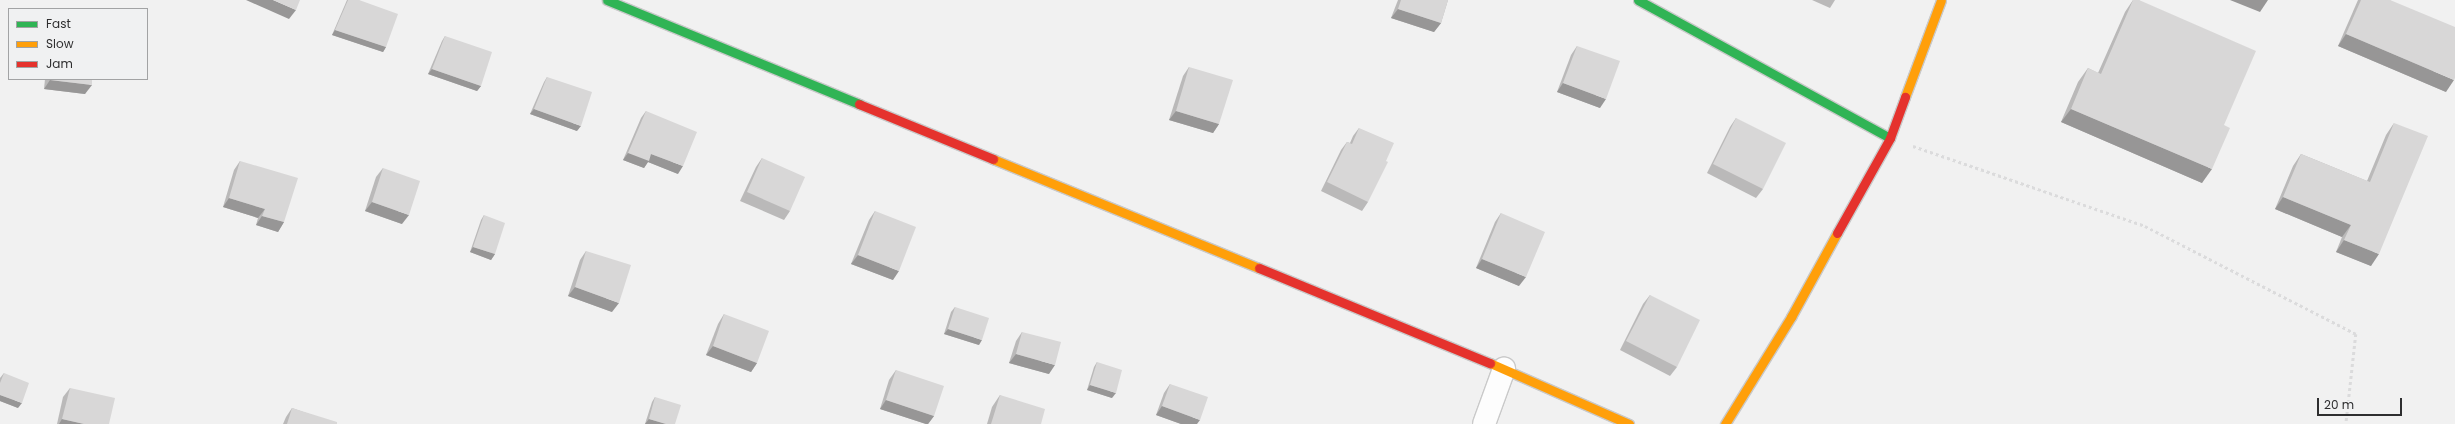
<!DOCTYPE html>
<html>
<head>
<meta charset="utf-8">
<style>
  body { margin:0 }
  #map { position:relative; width:2455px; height:424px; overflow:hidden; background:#f1f1f1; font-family:Poppins,sans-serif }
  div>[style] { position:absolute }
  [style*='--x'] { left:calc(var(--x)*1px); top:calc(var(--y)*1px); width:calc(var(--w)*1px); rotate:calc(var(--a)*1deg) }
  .path>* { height:2.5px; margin-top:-1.25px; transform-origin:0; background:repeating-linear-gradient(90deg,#dbdbdc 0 3px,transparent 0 6px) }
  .roads { filter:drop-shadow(1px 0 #c9c9c9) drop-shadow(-1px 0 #c9c9c9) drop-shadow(0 1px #c9c9c9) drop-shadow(0 -1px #c9c9c9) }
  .street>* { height:22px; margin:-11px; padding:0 11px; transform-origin:11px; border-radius:11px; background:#fdfdfd }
  .fast>* { height:9px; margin:-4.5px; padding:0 4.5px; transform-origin:4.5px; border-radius:4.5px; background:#30b455 }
  .slow>* { height:9px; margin:-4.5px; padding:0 4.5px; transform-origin:4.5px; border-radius:4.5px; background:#ff9f0a }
  .jam>* { height:9px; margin:-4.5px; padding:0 4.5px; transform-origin:4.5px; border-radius:4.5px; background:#e5322d }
  .wall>* { inset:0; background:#bab9b9 }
  .shaded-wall>* { inset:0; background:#979696 }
  .building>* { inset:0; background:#d8d7d7 }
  span { translate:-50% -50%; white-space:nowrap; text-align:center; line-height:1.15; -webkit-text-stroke:3px #f0f1f2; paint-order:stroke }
  .legend { position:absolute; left:8px; top:8px; width:140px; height:72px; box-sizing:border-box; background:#f0f1f2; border:1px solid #a2a3a4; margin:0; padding:5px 7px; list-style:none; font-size:12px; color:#2e2e2f }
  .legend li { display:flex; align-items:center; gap:8px; height:20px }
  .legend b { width:20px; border:1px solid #a2a3a4 }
  .scale { position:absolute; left:2317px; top:398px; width:85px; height:18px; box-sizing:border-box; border:2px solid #2e2e2f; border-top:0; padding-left:5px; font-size:12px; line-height:14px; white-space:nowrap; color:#2e2e2f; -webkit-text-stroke:3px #f0f1f2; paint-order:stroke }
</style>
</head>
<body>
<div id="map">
  <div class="path">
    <div style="--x:1913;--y:146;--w:245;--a:19"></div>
    <div style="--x:2145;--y:226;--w:237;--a:27.1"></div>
    <div style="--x:2356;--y:334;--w:91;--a:96.3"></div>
  </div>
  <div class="roads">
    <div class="street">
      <div style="--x:1484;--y:424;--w:59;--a:-70"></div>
    </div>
    <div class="fast">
      <div style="--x:607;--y:0;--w:273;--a:22.4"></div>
      <div style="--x:1638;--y:0;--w:287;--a:28.7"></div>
    </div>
    <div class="slow">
      <div style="--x:1905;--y:97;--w:103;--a:-69.6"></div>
      <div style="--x:993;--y:159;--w:287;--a:22.3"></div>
      <div style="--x:1490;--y:363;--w:152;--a:23.7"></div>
      <div style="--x:1725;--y:424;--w:126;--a:-58.3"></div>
      <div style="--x:1791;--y:317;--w:96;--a:-61.3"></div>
    </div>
    <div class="jam">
      <div style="--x:859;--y:104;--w:145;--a:22.3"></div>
      <div style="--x:1837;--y:233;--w:109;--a:-60.8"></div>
      <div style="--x:1890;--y:138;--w:44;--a:-69.9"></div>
      <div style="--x:1259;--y:268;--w:250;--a:22.4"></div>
    </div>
  </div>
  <div class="wall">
    <div style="clip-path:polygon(347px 0,359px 0,386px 47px,383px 52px,332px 35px)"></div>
    <div style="clip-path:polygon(1398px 0,1448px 0,1441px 23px,1434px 32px,1391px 18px)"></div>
    <div style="clip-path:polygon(1812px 0,1835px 0,1830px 8px)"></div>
    <div style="clip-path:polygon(2133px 0,2139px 0,2224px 125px,2202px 183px,2061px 122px,2078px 82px,2088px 68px,2098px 73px,2125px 12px)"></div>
    <div style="clip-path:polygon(2358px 0,2390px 0,2446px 92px,2338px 46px)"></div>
    <div style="clip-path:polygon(445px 36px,481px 86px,477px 91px,428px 74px,442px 41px)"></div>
    <div style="clip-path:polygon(1577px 46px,1600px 108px,1557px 92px,1571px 55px)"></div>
    <div style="clip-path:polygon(1189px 67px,1219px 124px,1213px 133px,1169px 120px,1183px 76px)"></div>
    <div style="clip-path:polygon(547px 77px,577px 131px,530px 114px,544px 82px)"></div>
    <div style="clip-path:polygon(45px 79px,92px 79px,85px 94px,44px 89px)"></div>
    <div style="clip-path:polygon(646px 111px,678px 174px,648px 162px,644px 168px,623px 160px,641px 118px)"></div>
    <div style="clip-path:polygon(1736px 118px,1763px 189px,1756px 198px,1707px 173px,1730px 127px)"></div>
    <div style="clip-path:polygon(2394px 123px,2371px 266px,2336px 252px,2342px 237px,2275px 209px,2293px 166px,2301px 154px,2367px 181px,2386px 135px)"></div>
    <div style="clip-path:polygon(1359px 128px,1368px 202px,1362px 211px,1321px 191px,1341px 150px,1347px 142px,1350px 143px,1353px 136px)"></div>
    <div style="clip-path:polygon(762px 158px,790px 211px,784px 220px,740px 201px,756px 167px)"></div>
    <div style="clip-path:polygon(240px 161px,284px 222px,278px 232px,256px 225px,258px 218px,223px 207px,234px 170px)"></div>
    <div style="clip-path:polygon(383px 168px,402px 224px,365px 211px,376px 177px)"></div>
    <div style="clip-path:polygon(875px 211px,893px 280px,851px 264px,869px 220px)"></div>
    <div style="clip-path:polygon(1501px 213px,1519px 286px,1476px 268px,1495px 222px)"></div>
    <div style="clip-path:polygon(484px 215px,495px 254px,491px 260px,470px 252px,481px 220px)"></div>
    <div style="clip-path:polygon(586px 251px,612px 312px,568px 296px,580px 260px)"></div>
    <div style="clip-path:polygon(1650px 295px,1677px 367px,1670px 376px,1620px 350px,1643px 304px)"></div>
    <div style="clip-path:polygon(955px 307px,979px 345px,944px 334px,951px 312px)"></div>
    <div style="clip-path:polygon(724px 314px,757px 363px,751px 372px,706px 355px,718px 324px)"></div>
    <div style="clip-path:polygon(1022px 332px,1049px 374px,1009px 363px,1016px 341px)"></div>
    <div style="clip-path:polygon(1097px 362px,1112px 398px,1087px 390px,1094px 367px)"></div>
    <div style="clip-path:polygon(896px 370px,934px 416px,928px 424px,926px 424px,880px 409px,889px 380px)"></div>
    <div style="clip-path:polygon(4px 373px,18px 408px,0 401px,0 378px)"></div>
    <div style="clip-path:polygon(1170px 384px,1197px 424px,1181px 424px,1156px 415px,1164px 393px)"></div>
    <div style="clip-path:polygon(70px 388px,109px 424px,57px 424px,63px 397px)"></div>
    <div style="clip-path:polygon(1000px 395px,1041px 424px,987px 424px,992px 407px)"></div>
    <div style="clip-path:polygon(655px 397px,675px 424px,645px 424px,652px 402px)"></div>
    <div style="clip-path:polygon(292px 408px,337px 424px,283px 424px,286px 417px)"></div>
  </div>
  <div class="shaded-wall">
    <div style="clip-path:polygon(246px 0,273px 0,296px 10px,289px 19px)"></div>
    <div style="clip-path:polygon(2230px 0,2268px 0,2260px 12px)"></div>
    <div style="clip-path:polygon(1398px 9px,1441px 23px,1434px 32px,1391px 18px)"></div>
    <div style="clip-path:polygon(335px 30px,386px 47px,383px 52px,332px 35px)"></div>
    <div style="clip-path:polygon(2346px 34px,2454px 80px,2446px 92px,2338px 46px)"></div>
    <div style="clip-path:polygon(432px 69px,481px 86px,477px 91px,428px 74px)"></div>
    <div style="clip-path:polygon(50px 80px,92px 85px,85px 94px,44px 89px)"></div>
    <div style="clip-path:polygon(1563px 83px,1606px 99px,1600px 108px,1557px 92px)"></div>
    <div style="clip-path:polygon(534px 109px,581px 126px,577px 131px,530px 114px)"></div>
    <div style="clip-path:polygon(2071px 109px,2212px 169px,2202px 183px,2061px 122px)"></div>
    <div style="clip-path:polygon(1176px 111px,1219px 124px,1213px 133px,1169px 120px)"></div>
    <div style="clip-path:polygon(628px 153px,651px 154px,683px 166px,678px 174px,648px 162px,644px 168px,623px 160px)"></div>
    <div style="clip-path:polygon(2283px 197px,2351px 225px,2342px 237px,2275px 209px)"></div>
    <div style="clip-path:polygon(229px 198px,265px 209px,258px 218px,223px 207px)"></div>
    <div style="clip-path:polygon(372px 202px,409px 215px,402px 224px,365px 211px)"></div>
    <div style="clip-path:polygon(262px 216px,284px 222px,278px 232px,256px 225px)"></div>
    <div style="clip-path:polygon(2344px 240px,2379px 254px,2371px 266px,2336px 252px)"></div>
    <div style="clip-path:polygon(473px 247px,495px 254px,491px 260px,470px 252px)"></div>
    <div style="clip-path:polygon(858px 255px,899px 271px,893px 280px,851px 264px)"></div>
    <div style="clip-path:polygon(1482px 259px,1526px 277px,1519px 286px,1476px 268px)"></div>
    <div style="clip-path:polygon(575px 287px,619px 303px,612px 312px,568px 296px)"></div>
    <div style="clip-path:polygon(948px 329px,982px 340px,979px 345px,944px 334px)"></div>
    <div style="clip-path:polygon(713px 346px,757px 363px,751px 372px,706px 355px)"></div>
    <div style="clip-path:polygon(1016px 354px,1055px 365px,1049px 374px,1009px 363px)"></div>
    <div style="clip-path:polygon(1090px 385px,1116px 393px,1112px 398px,1087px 390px)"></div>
    <div style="clip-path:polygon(0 395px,22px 403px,18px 408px,0 401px)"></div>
    <div style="clip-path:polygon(886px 400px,934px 416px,928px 424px,926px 424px,880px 409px)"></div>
    <div style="clip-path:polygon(1162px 406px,1200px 420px,1197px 424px,1181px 424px,1156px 415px)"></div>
    <div style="clip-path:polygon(62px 419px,84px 424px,59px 424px)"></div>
    <div style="clip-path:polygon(649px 419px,666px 424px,645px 424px)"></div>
  </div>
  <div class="building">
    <div style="clip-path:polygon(273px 0,300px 0,296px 10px)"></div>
    <div style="clip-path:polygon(348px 0,359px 0,398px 14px,386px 47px,335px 30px)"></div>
    <div style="clip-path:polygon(1401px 0,1448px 0,1441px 23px,1398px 9px)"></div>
    <div style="clip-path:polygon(2133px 0,2139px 0,2256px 51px,2224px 125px,2230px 128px,2212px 169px,2071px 109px,2088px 68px,2101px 74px)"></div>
    <div style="clip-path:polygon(2361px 0,2390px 0,2455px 27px,2455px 78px,2454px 80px,2346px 34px)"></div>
    <div style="clip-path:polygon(445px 36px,492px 52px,481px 86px,432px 69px)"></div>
    <div style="clip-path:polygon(1577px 46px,1620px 61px,1606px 99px,1563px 83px)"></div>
    <div style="clip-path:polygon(1189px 67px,1233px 80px,1219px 124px,1176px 111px)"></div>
    <div style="clip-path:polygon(547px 77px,592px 92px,581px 126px,534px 109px)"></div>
    <div style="clip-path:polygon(50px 79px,92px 79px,92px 85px,50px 80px)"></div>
    <div style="clip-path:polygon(646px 111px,697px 132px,683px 166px,651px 154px,649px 161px,628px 153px)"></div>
    <div style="clip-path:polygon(1736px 118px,1786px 143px,1763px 189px,1713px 164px)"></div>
    <div style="clip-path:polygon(2394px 123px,2428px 136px,2379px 254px,2344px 240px,2351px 225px,2283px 197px,2301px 154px,2370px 182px)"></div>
    <div style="clip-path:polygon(1359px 128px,1394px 143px,1386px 161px,1388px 162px,1368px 202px,1327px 182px,1347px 142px,1352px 144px)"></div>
    <div style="clip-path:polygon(762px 158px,805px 177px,790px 211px,747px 192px)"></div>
    <div style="clip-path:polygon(240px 161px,298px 178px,284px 222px,262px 216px,265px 209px,229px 198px)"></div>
    <div style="clip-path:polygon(383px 168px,420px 181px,409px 215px,372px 202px)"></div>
    <div style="clip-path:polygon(875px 211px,916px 227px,899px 271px,858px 255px)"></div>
    <div style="clip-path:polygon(1501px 213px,1545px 232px,1526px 277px,1482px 259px)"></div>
    <div style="clip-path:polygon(484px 215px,505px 223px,495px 254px,473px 247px)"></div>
    <div style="clip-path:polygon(586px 251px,631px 265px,619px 303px,575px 287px)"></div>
    <div style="clip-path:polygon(1650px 295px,1700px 320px,1677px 367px,1626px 341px)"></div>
    <div style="clip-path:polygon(955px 307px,989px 318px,982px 340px,948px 329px)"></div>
    <div style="clip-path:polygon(724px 314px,769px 331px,757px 363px,713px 346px)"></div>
    <div style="clip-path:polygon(1022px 332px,1061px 342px,1055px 365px,1016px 354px)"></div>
    <div style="clip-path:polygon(1097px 362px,1122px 370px,1116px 393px,1090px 385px)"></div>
    <div style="clip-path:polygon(896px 370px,944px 386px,934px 416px,886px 400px)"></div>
    <div style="clip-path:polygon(4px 373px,29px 383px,22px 403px,0 395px,0 383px)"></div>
    <div style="clip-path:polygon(1170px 384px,1208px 397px,1200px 420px,1162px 406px)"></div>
    <div style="clip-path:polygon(70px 388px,115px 398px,109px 424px,84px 424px,62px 419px)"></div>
    <div style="clip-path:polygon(1000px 395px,1045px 409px,1041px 424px,991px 424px)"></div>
    <div style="clip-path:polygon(655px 397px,681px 405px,675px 424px,666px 424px,649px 419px)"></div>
    <div style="clip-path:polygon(292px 408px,337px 422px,337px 424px,287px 424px)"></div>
  </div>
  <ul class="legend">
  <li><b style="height:5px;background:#30b455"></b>Fast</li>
  <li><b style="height:5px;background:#ff9f0a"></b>Slow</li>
  <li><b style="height:5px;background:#e5322d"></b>Jam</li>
  </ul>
  <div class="scale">20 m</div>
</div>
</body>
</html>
